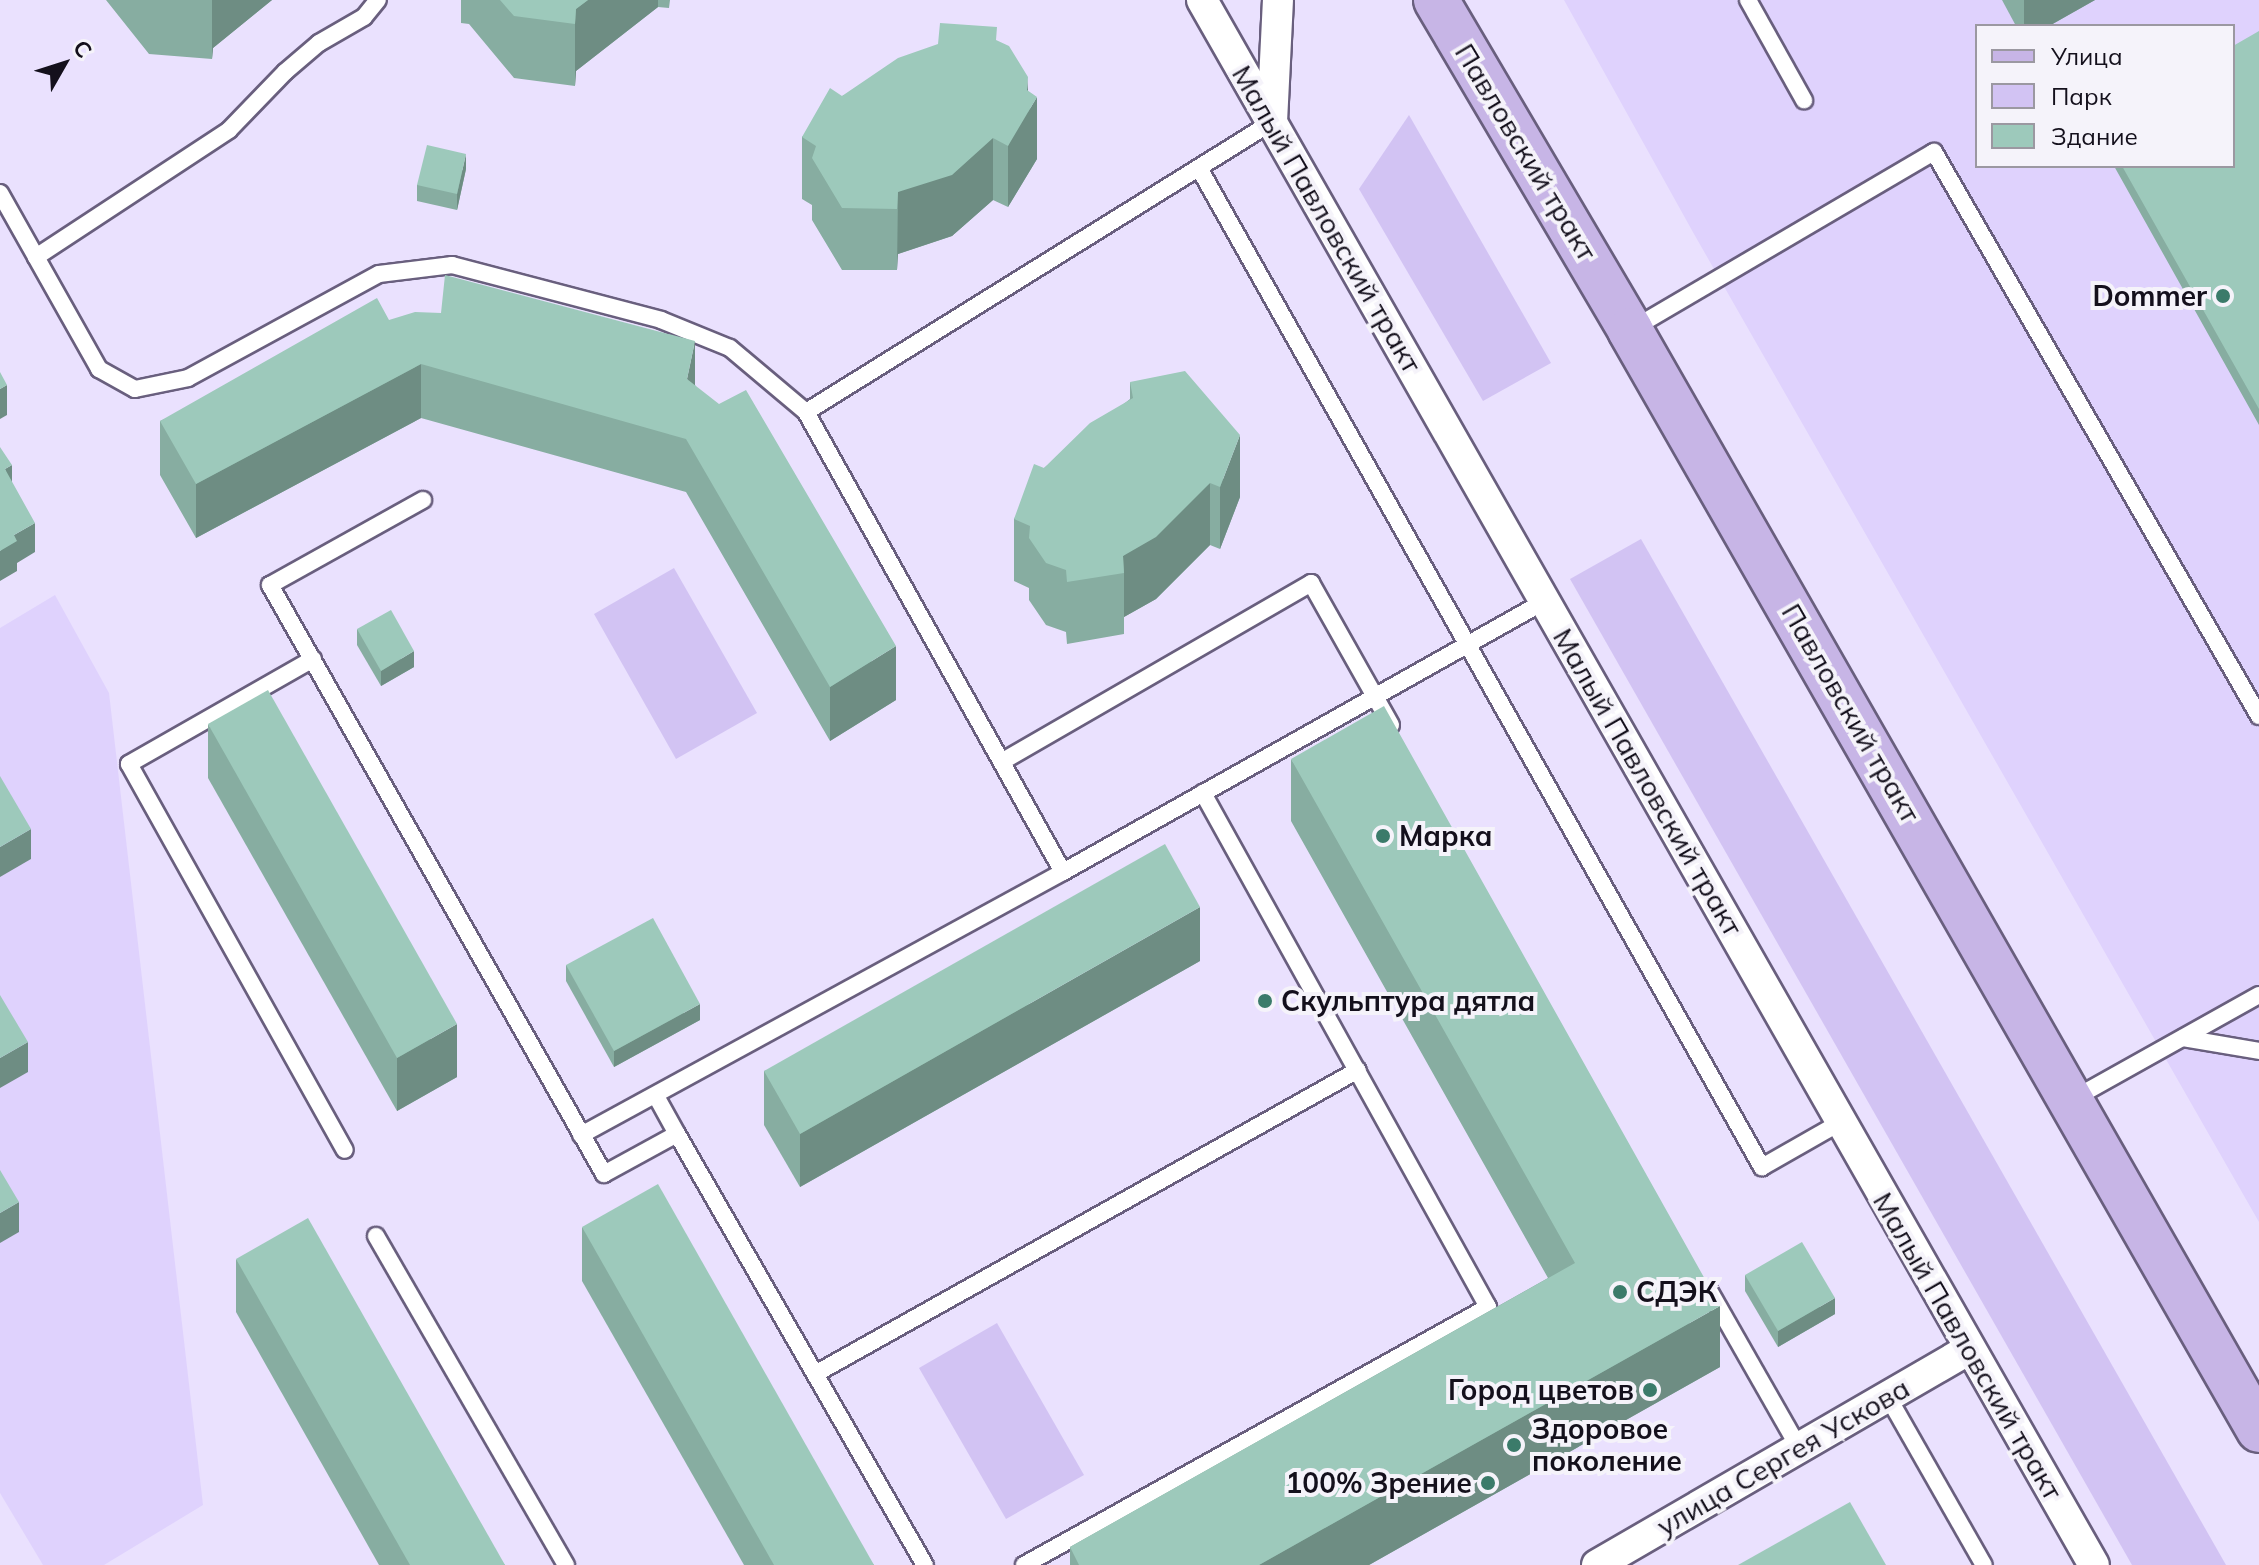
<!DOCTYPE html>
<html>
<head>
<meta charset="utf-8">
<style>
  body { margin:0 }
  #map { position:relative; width:2259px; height:1565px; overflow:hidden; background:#eae1fe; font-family:Mulish,sans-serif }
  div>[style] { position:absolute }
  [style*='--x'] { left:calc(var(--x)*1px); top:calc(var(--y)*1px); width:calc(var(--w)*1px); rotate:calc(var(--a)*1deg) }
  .built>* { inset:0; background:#dfd2fd }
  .green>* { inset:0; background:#d2c3f3 }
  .roads { filter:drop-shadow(2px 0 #695f7e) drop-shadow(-2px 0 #695f7e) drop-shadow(0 2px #695f7e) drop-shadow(0 -2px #695f7e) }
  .service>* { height:16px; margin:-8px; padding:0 8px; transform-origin:8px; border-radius:8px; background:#fff }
  .minor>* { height:30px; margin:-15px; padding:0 15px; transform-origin:15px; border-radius:15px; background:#fff }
  .primary>* { height:44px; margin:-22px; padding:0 22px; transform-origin:22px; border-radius:22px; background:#c7b5e6 }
  .wall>* { inset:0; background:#87ada1 }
  .shaded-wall>* { inset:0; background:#6e8d83 }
  .building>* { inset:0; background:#9dc9bb }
  .dots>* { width:22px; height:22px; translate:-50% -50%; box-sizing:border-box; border:4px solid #f5f3fa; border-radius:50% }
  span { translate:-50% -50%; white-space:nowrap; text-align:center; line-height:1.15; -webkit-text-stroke:8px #f5f3fa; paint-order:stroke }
  .street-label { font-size:28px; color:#14101c }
  .poi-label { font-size:28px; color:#14101c; font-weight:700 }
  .right { translate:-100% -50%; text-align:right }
  .left { translate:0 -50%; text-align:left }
  .legend { position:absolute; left:1975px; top:24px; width:260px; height:144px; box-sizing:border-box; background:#f5f3fa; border:2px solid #9b98a1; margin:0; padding:10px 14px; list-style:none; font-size:24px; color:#14101c }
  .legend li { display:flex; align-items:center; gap:16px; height:40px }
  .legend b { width:40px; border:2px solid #9b98a1 }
  .north { position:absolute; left:24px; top:24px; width:80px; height:80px; -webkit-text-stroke:6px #f5f3fa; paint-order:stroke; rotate:51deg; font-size:22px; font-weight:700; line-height:32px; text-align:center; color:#14101c }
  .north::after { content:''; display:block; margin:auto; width:28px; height:36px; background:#14101c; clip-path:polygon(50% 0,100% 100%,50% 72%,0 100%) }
</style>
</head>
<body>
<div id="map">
  <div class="built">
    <div style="clip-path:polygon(evenodd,1564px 0,2259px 0,2259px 1222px,1694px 234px,1564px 0,1977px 26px,2233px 26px,2233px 166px,1977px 166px,1977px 26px)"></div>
    <div style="clip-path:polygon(55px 595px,109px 693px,203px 1505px,104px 1565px,43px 1565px,0 1493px,0 628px)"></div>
  </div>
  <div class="green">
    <div style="clip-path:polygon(1409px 115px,1551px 363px,1483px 401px,1359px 189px)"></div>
    <div style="clip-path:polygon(1641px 539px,2226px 1565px,2132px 1565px,1570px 579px)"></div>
    <div style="clip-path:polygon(674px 568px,757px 713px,676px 759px,594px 614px)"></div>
    <div style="clip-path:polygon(997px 1323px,1084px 1475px,1006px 1519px,919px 1368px)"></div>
  </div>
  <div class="roads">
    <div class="service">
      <div style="--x:1748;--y:0;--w:115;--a:60.8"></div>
      <div style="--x:1199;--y:168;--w:1147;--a:60.6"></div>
      <div style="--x:1762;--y:1167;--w:91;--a:-29.7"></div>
      <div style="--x:0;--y:193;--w:73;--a:60.6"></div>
      <div style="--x:36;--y:257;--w:231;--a:-33.3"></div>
      <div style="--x:229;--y:130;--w:81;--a:-46"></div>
      <div style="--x:285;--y:72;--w:45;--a:-40.5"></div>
      <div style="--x:319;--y:43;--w:52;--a:-30"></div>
      <div style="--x:364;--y:17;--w:22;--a:-51"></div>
      <div style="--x:36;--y:257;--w:129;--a:60.6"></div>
      <div style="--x:99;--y:369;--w:41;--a:29.1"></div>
      <div style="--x:135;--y:389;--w:54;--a:-11.7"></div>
      <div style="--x:188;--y:378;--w:217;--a:-28.6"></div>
      <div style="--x:379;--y:274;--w:74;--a:-7"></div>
      <div style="--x:452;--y:265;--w:216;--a:14.7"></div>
      <div style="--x:661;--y:320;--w:74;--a:22.1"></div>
      <div style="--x:730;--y:348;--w:99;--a:40.1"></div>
      <div style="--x:806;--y:412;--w:527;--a:60.81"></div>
      <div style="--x:1632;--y:329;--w:350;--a:-30.4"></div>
      <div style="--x:1934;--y:152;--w:651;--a:60.05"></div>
      <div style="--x:806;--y:412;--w:549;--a:-31.89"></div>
      <div style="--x:423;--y:500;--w:175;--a:150.9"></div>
      <div style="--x:270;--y:585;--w:677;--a:60.44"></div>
      <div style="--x:604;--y:1174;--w:83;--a:-28.7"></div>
      <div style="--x:677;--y:1134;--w:497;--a:60.1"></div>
      <div style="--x:313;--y:659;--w:212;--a:150.3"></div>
      <div style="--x:129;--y:764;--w:442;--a:60.8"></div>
      <div style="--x:1003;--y:761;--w:356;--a:-30"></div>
      <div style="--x:1311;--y:583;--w:163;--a:60.6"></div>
      <div style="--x:2183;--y:1038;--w:77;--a:9.7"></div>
      <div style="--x:656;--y:1096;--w:43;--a:61.1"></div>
      <div style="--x:2073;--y:1099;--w:213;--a:-29.2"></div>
      <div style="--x:581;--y:1135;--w:549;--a:-28.62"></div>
      <div style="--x:1063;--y:872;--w:553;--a:-29.35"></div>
      <div style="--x:376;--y:1236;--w:380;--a:60"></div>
      <div style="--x:1710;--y:1292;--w:180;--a:60.3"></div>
      <div style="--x:815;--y:1374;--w:622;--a:-29.24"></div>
      <div style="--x:1888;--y:1397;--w:193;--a:60.3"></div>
      <div style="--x:1024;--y:1565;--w:531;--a:-29.08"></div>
      <div style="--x:1488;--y:1307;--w:588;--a:-119.01"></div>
    </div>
    <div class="minor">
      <div style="--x:1202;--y:0;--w:1801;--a:60.32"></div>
      <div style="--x:1272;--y:122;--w:122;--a:-87.2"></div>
      <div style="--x:1597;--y:1565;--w:430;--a:-30.1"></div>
    </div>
    <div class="primary">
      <div style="--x:1436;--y:0;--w:383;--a:59.5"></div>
      <div style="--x:1630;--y:330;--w:1267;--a:60.24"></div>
    </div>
  </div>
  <div class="wall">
    <div style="clip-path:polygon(106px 0,272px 0,213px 48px,212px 59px,149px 54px)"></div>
    <div style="clip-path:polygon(461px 0,670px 0,669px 8px,658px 7px,576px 71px,575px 86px,514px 78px,469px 24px,461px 23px)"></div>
    <div style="clip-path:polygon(2002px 0,2095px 0,2049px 26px,2016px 26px)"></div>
    <div style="clip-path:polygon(2259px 31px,2259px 425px,2114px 166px,2233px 166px)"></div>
    <div style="clip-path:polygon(997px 41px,1028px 91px,1037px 159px,1008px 207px,993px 200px,952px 236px,898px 254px,897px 270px,842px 270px,812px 220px,812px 205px,802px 199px,802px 137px,842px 96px)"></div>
    <div style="clip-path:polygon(466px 169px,457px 210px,417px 201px,417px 185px)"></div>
    <div style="clip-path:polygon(389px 320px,695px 385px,896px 700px,830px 741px,686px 492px,421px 418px,196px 538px,160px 475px,160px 421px)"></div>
    <div style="clip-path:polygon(1130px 382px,1240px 497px,1220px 549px,1210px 545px,1156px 599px,1124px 617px,1124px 634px,1067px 644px,1066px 632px,1046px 625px,1029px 600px,1029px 588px,1014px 581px,1014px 519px,1044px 468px,1130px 399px)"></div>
    <div style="clip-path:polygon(357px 629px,414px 667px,381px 686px,357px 645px)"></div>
    <div style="clip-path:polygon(208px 724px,457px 1077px,397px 1111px,208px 778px)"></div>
    <div style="clip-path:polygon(1291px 759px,1720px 1367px,1369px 1565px,1070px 1565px,1070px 1547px,1548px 1278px,1291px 821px)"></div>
    <div style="clip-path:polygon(1200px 961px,800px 1187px,764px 1125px,764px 1071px)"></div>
    <div style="clip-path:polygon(566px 965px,700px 1020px,614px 1067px,566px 981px)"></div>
    <div style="clip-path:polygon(582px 1227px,874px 1565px,744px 1565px,582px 1281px)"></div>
    <div style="clip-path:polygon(236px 1259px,505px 1565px,379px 1565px,236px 1312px)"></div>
    <div style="clip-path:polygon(1745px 1275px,1835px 1314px,1778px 1347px,1745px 1291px)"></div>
  </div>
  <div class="shaded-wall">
    <div style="clip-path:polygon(212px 0,272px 0,213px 48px,212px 59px)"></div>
    <div style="clip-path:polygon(588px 0,658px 0,658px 7px,576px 71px,575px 86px,575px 24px,576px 9px)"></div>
    <div style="clip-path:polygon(2024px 0,2095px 0,2049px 26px,2024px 26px)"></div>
    <div style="clip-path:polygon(1028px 77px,1028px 112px,1037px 97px,1037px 159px,1008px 207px,1008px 146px,1027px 90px)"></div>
    <div style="clip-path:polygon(993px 138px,993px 200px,952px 236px,898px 254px,897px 270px,898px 192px)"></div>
    <div style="clip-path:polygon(466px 154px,466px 169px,457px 210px,457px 194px)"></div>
    <div style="clip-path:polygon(695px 341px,695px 395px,687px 379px)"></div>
    <div style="clip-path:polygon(421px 364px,421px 418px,196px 538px,196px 484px)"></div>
    <div style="clip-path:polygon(7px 385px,7px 415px,0 419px,0 389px)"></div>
    <div style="clip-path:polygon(1240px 435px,1240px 497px,1220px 549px,1220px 487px)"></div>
    <div style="clip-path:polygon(12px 465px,12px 494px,5px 469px)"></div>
    <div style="clip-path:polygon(1210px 483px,1210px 545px,1156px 599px,1124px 617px,1124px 573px,1123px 556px)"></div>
    <div style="clip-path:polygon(35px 523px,35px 552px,17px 563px,17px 571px,0 581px,0 551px,14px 535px)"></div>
    <div style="clip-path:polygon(896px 646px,896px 700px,830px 741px,830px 687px)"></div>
    <div style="clip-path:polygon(414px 651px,414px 667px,381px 686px,381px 671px)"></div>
    <div style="clip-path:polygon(31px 829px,31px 859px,0 877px,0 847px)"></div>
    <div style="clip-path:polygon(1200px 907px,1200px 961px,800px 1187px,800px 1134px)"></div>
    <div style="clip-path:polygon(700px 1004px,700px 1020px,614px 1067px,614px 1051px)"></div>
    <div style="clip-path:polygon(457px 1024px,457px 1077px,397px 1111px,397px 1058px)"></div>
    <div style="clip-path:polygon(28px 1042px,28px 1072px,0 1088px,0 1058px)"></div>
    <div style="clip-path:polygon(19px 1202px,19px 1232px,0 1243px,0 1213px)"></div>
    <div style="clip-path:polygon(1835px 1298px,1835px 1314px,1778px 1347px,1778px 1331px)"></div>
    <div style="clip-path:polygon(1720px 1306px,1720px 1367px,1369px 1565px,1259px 1565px)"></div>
  </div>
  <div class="building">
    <div style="clip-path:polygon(500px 0,588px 0,576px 9px,575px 24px,514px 16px)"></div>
    <div style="clip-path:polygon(940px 23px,997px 27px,996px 40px,1009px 46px,1028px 77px,1027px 90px,1037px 97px,1008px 146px,993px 138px,952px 175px,898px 192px,897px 209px,842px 208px,812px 158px,816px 146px,802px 137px,830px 88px,842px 96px,898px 58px,938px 44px)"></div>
    <div style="clip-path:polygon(2259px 31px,2259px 409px,2122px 166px,2233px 166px,2233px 46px)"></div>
    <div style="clip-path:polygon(427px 145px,466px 154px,457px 194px,417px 185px)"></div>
    <div style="clip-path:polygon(445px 275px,695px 341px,687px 379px,719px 404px,746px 390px,896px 646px,830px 687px,686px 439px,421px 364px,196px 484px,160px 421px,377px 298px,389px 320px,415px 312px,441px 313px)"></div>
    <div style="clip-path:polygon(1185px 371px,1240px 435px,1220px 487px,1210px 483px,1156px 537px,1123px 556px,1124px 573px,1067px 582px,1066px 570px,1046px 563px,1029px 538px,1030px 526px,1014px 519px,1034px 464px,1044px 468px,1090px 423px,1133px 398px,1130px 382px)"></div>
    <div style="clip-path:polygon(0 372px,7px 385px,0 389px)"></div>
    <div style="clip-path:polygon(0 447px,12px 465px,5px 469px,35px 523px,14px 535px,17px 541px,0 551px)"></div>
    <div style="clip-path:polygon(391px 610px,414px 651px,381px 671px,357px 629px)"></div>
    <div style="clip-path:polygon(268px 690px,457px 1024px,397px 1058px,208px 724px)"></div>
    <div style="clip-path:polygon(1384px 706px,1720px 1306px,1259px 1565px,1079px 1565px,1070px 1547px,1575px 1263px,1291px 759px)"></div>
    <div style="clip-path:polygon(0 776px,31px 829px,0 847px)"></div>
    <div style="clip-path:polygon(1165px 844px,1200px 907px,800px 1134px,764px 1071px)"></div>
    <div style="clip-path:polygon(653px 918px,700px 1004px,614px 1051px,566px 965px)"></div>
    <div style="clip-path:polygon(0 995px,28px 1042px,0 1058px)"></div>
    <div style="clip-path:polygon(0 1170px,19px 1202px,0 1213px)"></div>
    <div style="clip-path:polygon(658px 1184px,874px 1565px,774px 1565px,582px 1227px)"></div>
    <div style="clip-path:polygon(308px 1218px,505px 1565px,410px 1565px,236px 1259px)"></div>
    <div style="clip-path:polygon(1802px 1242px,1835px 1298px,1778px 1331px,1745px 1275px)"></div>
    <div style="clip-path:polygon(1850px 1502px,1886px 1565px,1738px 1565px)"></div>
  </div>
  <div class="dots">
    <div style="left:2223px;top:296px;background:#3b7b6a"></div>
    <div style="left:1383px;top:836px;background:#3b7b6a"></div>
    <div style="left:1265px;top:1001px;background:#3b7b6a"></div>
    <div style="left:1620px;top:1292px;background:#3b7b6a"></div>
    <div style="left:1650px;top:1390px;background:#3b7b6a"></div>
    <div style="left:1514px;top:1445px;background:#3b7b6a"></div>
    <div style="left:1488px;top:1483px;background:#3b7b6a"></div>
  </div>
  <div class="street-label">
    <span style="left:1526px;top:152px;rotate:59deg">Павловский тракт</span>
    <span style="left:1327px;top:219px;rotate:60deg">Малый Павловский тракт</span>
    <span style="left:1851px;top:713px;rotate:60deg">Павловский тракт</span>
    <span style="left:1648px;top:782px;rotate:60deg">Малый Павловский тракт</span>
    <span style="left:1968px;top:1346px;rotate:60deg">Малый Павловский тракт</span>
    <span style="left:1783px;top:1457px;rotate:-30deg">улица Сергея Ускова</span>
  </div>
  <div class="poi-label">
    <span class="right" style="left:2207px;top:296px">Dommer</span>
    <span class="left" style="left:1399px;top:836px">Марка</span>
    <span class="left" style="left:1281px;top:1001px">Скульптура дятла</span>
    <span class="left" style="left:1636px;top:1292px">СДЭК</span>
    <span class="right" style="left:1634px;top:1390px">Город цветов</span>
    <span class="left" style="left:1532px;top:1445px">Здоровое<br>поколение</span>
    <span class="right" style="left:1472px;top:1483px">100% Зрение</span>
  </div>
  <ul class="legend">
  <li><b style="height:10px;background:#c7b5e6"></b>Улица</li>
  <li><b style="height:22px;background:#d2c3f3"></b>Парк</li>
  <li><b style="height:22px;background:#9dc9bb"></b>Здание</li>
  </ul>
  <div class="north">С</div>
</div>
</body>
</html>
